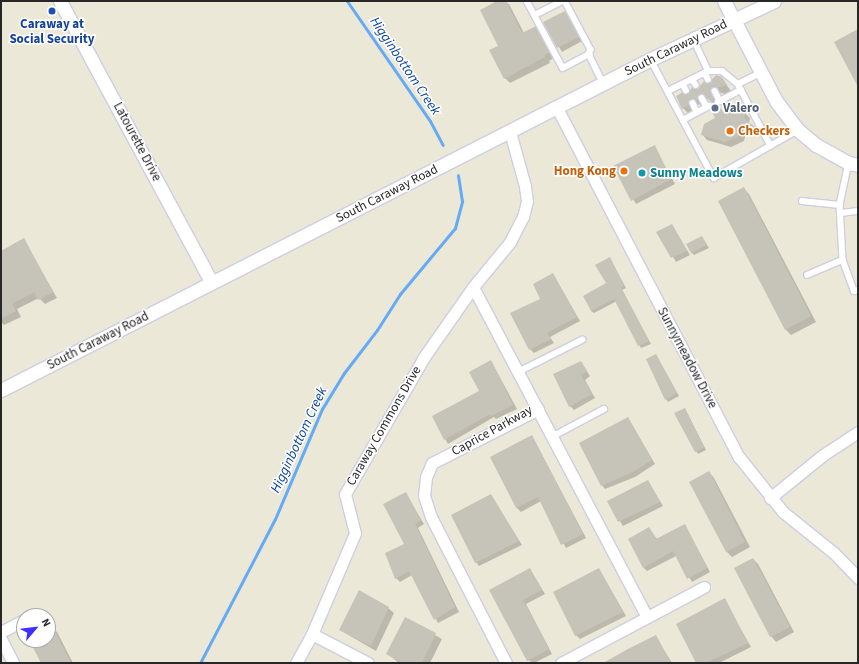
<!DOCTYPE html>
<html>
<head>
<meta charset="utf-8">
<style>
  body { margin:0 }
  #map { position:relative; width:859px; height:664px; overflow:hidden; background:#ebe8d8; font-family:"Source Sans 3",sans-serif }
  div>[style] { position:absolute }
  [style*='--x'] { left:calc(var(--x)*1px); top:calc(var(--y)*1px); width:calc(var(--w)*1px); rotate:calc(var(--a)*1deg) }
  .shadow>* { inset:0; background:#0003 }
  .stream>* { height:3px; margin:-1.5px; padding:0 1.5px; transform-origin:1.5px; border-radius:1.5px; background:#64aaf4 }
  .building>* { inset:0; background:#c6c4b8 }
  .roads { filter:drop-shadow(1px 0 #cecde2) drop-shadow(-1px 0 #cecde2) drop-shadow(0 1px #cecde2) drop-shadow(0 -1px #cecde2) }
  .service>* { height:5.5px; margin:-2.75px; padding:0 2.75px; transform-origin:2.75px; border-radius:2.75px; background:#fff }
  .minor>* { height:11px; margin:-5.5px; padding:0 5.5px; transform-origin:5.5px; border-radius:5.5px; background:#fff }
  .tertiary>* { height:13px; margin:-6.5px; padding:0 6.5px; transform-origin:6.5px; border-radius:6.5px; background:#fff }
  .dots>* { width:11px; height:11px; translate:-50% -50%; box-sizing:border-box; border:2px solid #fff; border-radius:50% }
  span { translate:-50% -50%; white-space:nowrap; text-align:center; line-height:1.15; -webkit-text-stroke:3px #fff; paint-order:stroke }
  .transit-label { font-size:13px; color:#164399; font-weight:700 }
  .street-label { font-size:13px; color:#272727 }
  .service-label { font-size:13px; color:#4e5e75; font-weight:700 }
  .left { translate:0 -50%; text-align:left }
  .food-label { font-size:13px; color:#c56008; font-weight:700 }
  .right { translate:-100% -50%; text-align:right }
  .culture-label { font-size:13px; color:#0d838f; font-weight:700 }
  .water-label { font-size:14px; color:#07439c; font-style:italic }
  .frame { position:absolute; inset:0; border:2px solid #272727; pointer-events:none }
  .north { position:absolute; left:16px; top:608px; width:40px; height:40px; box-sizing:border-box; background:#fff; border:1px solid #a9a9a9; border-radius:50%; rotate:62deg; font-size:11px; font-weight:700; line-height:16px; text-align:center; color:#272727 }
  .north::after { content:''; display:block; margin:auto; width:14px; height:18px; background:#3e31ff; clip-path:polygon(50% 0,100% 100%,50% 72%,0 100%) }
</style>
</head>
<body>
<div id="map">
  <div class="shadow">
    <div style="clip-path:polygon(499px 1px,509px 4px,524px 33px,536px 28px,541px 33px,554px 58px,549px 61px,550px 63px,510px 83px,505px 78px,499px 46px)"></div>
    <div style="clip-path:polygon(565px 12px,582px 41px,562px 52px,545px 23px)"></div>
    <div style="clip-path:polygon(720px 76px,731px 91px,725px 94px,719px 92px,716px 97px,718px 107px,726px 115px,745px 113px,750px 118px,749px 123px,737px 124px,756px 129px,759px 132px,747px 129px,744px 141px,731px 147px,707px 140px,702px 134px,716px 119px,714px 104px,708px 98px,703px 102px,703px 105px,696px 104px,694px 110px,688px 113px,683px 108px,688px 95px,699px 90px,701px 84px,710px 84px,713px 78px)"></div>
    <div style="clip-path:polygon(654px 147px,675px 184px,636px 204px,614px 166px)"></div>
    <div style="clip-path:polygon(744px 189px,749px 194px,816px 322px,791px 335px,785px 329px)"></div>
    <div style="clip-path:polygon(672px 225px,690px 255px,676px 262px,658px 232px)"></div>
    <div style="clip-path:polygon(24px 240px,57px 298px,45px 304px,39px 298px,17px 309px,21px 317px,4px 325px,1px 322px,1px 252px)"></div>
    <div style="clip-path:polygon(704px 240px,709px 248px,694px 255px,691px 252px)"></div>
    <div style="clip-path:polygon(610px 258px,626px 288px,622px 290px,651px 344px,641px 348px,639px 345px,617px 301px,594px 313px,591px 311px,607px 284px)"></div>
    <div style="clip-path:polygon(553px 274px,580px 321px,550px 337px,554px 343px,534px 353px,530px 349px,542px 300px)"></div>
    <div style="clip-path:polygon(656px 355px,679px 396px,668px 402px,666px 399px)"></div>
    <div style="clip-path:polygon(491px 361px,517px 409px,496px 419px,494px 417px,448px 444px,433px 417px,480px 391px)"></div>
    <div style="clip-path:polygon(581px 362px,590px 376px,585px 380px,595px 398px,574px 410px,570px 406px)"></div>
    <div style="clip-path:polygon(685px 409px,706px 450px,698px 454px,696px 451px)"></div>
    <div style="clip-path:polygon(628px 418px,655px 464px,635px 477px,605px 489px,602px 485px)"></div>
    <div style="clip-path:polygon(532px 436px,586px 538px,566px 548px,541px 501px,521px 512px,517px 508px,491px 458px)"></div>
    <div style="clip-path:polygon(709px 472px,714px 478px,750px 547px,732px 557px,726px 551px)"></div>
    <div style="clip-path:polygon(648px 481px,663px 506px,623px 526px,608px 502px)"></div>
    <div style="clip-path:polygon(406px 494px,424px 524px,418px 528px,459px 612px,438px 623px,412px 575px,400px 582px,396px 578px,405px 544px)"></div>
    <div style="clip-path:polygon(491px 495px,522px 545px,479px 566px,476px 562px)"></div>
    <div style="clip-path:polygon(685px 525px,710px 572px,692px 582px,676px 556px,647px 571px,643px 567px,649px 528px,657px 539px)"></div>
    <div style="clip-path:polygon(753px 559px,758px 564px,794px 632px,776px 642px,771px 636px)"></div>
    <div style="clip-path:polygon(530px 569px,545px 594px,526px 604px,552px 654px,534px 663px,528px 660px,491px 590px)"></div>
    <div style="clip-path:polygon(599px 569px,626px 616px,580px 639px,576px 635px)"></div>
    <div style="clip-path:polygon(724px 600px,751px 647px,719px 663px,697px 663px)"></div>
    <div style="clip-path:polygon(388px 608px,394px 613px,376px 651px,340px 630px)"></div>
    <div style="clip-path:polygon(406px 619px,442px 639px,430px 663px,399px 663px,388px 654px)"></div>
    <div style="clip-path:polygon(52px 627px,57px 632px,73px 663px,42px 663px,30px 640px,48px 640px,48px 629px)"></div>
    <div style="clip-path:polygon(656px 637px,672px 663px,606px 663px)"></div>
  </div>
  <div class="stream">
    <div style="--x:347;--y:1;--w:146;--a:55.3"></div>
    <div style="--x:430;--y:121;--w:27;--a:62"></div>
    <div style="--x:200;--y:663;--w:162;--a:-62.5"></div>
    <div style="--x:275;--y:519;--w:120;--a:-66.9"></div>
    <div style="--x:322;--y:409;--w:42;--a:-58.6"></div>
    <div style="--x:344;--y:373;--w:54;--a:-52.5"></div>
    <div style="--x:377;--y:330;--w:43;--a:-57.4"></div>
    <div style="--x:400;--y:294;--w:86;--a:-50.2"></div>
    <div style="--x:455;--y:228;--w:28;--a:-75"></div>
    <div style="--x:462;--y:201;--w:26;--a:-99"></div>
  </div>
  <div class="building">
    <div style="clip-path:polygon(497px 1px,506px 1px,522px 33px,536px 26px,550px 52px,544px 55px,545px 57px,504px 79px,489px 50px,498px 46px,480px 10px)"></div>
    <div style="clip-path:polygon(565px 11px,579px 37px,557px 48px,543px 22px)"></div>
    <div style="clip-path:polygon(858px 29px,858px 87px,834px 42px)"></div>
    <div style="clip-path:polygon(716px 75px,722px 77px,727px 85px,711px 89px,714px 104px,720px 106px,724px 115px,736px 109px,746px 112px,744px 118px,756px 128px,742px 124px,739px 136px,725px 142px,701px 135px,704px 124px,715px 118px,711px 110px,713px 104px,704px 95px,700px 95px,697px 101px,691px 99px,689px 105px,682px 109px,676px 96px,683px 92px,688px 94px,692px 87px,698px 89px,704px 81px,710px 83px)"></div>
    <div style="clip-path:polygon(655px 145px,671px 179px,631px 201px,613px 166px)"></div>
    <div style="clip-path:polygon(744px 187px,811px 316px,785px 330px,718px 201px)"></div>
    <div style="clip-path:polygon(672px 224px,687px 251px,671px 258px,656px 232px)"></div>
    <div style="clip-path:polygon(702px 236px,707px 245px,691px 253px,686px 244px)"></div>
    <div style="clip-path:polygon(24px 238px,53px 292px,38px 300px,34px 292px,12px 304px,16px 311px,1px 319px,1px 251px)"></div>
    <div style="clip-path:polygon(610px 257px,624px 286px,621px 287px,649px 341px,638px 346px,614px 299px,591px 311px,583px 296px,606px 283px,595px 265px)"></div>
    <div style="clip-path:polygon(553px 273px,577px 317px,547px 333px,551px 339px,529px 350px,510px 313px,540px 299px,533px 284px)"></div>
    <div style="clip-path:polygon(656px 354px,677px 393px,665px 400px,646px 359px)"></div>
    <div style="clip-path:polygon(491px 360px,513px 405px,491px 416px,490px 414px,444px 440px,432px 416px,479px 391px,469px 372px)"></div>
    <div style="clip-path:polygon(581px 361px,587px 371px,581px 375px,592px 394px,569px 407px,553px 374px)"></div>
    <div style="clip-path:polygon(685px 408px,704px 447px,695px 452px,674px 413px)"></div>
    <div style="clip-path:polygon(628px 417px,652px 460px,631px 473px,601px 486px,579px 443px)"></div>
    <div style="clip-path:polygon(532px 435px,583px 534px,561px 545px,538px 497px,516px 508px,490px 457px)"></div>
    <div style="clip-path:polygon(709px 471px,745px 542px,726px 552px,689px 482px)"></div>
    <div style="clip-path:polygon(648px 480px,660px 502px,618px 522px,607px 501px)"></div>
    <div style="clip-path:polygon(406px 492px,421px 520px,415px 524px,455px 607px,434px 620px,409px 571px,395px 579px,385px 553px,404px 544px,383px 504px)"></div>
    <div style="clip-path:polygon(491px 494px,519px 541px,475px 563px,451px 515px)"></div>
    <div style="clip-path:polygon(685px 524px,707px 568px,687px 579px,673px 551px,643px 568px,628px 539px,649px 527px,656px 539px)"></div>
    <div style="clip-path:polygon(753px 558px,790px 627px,770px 637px,734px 568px)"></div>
    <div style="clip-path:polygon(530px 568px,542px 590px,523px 600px,549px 649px,527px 661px,489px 590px)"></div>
    <div style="clip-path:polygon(599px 568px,623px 612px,575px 636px,553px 592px)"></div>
    <div style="clip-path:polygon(359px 590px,389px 607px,371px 646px,339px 630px)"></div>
    <div style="clip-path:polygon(725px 598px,748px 643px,706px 663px,696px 663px,676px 624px)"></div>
    <div style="clip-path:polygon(405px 617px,436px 633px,422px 663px,402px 663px,386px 654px)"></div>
    <div style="clip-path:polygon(48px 618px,71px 663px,41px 663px,29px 640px,48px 640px)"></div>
    <div style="clip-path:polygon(656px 635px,671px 663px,603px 663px,628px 649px)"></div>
  </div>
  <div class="roads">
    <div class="service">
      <div style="--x:527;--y:1;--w:76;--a:61.8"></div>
      <div style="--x:563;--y:68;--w:30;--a:-28"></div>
      <div style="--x:589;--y:54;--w:32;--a:64"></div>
      <div style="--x:565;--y:1;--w:55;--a:62"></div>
      <div style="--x:591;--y:50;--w:4;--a:117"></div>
      <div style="--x:535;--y:15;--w:30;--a:-27"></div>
      <div style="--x:651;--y:60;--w:134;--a:61.9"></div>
      <div style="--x:714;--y:178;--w:97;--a:-29.7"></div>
      <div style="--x:708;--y:71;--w:14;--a:0"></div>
      <div style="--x:722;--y:71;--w:21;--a:39"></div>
      <div style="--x:738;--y:84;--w:70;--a:62"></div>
      <div style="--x:705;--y:73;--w:7;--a:63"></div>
      <div style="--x:692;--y:79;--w:7;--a:56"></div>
      <div style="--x:683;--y:84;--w:7;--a:63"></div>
      <div style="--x:738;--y:84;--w:25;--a:-26"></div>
      <div style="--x:668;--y:91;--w:45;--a:-26.6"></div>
      <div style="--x:708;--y:71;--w:35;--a:-115"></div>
      <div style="--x:715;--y:91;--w:11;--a:63"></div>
      <div style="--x:702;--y:98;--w:10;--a:61"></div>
      <div style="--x:718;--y:102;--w:26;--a:-28"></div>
      <div style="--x:693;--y:103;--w:10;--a:66"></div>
      <div style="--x:683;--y:120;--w:30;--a:-28"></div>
      <div style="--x:849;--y:163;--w:43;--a:102.1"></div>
      <div style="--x:840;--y:205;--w:55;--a:86.9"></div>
      <div style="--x:843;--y:260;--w:33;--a:70"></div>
      <div style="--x:854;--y:291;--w:4;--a:-14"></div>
      <div style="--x:802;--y:201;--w:38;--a:6"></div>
      <div style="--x:841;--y:213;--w:17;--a:-7"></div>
      <div style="--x:807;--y:275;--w:39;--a:-23"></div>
      <div style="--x:518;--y:372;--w:72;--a:-26.6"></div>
      <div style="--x:552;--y:437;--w:59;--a:-28.3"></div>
    </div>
    <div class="minor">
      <div style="--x:557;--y:108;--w:394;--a:62.5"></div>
      <div style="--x:739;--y:457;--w:70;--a:51.3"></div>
      <div style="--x:783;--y:512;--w:65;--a:38.8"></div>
      <div style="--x:834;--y:553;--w:35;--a:46"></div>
      <div style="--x:473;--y:287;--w:373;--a:62.2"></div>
      <div style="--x:770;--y:498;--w:68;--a:-39.1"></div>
      <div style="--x:823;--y:455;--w:42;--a:-33.3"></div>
      <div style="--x:32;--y:616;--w:2;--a:-27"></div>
      <div style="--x:1;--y:632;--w:26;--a:-28"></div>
      <div style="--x:312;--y:634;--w:63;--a:27.4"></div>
      <div style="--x:1;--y:639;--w:27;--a:63"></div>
      <div style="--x:296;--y:663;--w:33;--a:-61"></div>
      <div style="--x:312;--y:634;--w:110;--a:-66.9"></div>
      <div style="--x:355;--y:533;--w:40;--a:-104.4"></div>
      <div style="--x:345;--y:494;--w:158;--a:-60"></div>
      <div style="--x:424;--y:357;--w:85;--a:-55"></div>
      <div style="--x:473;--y:287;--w:58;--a:-50.6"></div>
      <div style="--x:510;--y:242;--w:28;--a:-63"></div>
      <div style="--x:523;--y:217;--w:16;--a:-76"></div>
      <div style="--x:527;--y:201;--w:15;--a:-98"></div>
      <div style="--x:525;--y:186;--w:56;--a:-105.5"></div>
      <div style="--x:506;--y:663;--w:164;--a:-117.2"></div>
      <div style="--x:431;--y:517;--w:22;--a:-108"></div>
      <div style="--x:424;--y:496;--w:19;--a:-84"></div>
      <div style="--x:426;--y:477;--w:15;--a:-67"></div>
      <div style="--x:432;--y:463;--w:119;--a:-27"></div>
      <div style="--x:561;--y:663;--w:162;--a:-28"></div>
    </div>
    <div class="tertiary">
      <div style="--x:60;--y:1;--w:320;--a:61.7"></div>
      <div style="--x:724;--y:1;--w:113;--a:62.5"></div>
      <div style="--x:776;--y:101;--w:36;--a:53"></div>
      <div style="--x:798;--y:130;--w:23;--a:40"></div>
      <div style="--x:816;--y:145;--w:38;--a:29"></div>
      <div style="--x:849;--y:163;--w:9;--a:13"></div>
      <div style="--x:1;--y:390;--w:729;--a:-26.99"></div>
      <div style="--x:651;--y:59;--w:136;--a:-25.2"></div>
    </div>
  </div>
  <div class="dots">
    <div style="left:52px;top:11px;background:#1a4fb4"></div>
    <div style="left:715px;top:108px;background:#5c6f8a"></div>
    <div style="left:730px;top:131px;background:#e8710a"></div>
    <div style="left:624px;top:171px;background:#e8710a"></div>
    <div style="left:642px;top:173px;background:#0f9aa8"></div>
  </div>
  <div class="transit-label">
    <span style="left:52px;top:32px">Caraway at<br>Social Security</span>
  </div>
  <div class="street-label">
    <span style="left:676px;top:48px;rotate:-26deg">South Caraway Road</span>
    <span style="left:137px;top:142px;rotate:62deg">Latourette Drive</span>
    <span style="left:387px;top:194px;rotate:-27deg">South Caraway Road</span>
    <span style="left:98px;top:341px;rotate:-27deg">South Caraway Road</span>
    <span style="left:687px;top:358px;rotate:62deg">Sunnymeadow Drive</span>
    <span style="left:384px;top:426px;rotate:-60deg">Caraway Commons Drive</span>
    <span style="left:492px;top:431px;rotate:-29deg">Caprice Parkway</span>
  </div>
  <div class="service-label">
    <span class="left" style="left:723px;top:108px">Valero</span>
  </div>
  <div class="food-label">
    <span class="left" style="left:738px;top:131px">Checkers</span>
    <span class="right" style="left:616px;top:171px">Hong Kong</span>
  </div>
  <div class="culture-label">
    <span class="left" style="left:650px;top:173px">Sunny Meadows</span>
  </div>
  <div class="water-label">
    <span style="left:405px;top:66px;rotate:56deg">Higginbottom Creek</span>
    <span style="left:299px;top:440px;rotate:-65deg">Higginbottom Creek</span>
  </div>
  <div class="frame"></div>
  <div class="north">N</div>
</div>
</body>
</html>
